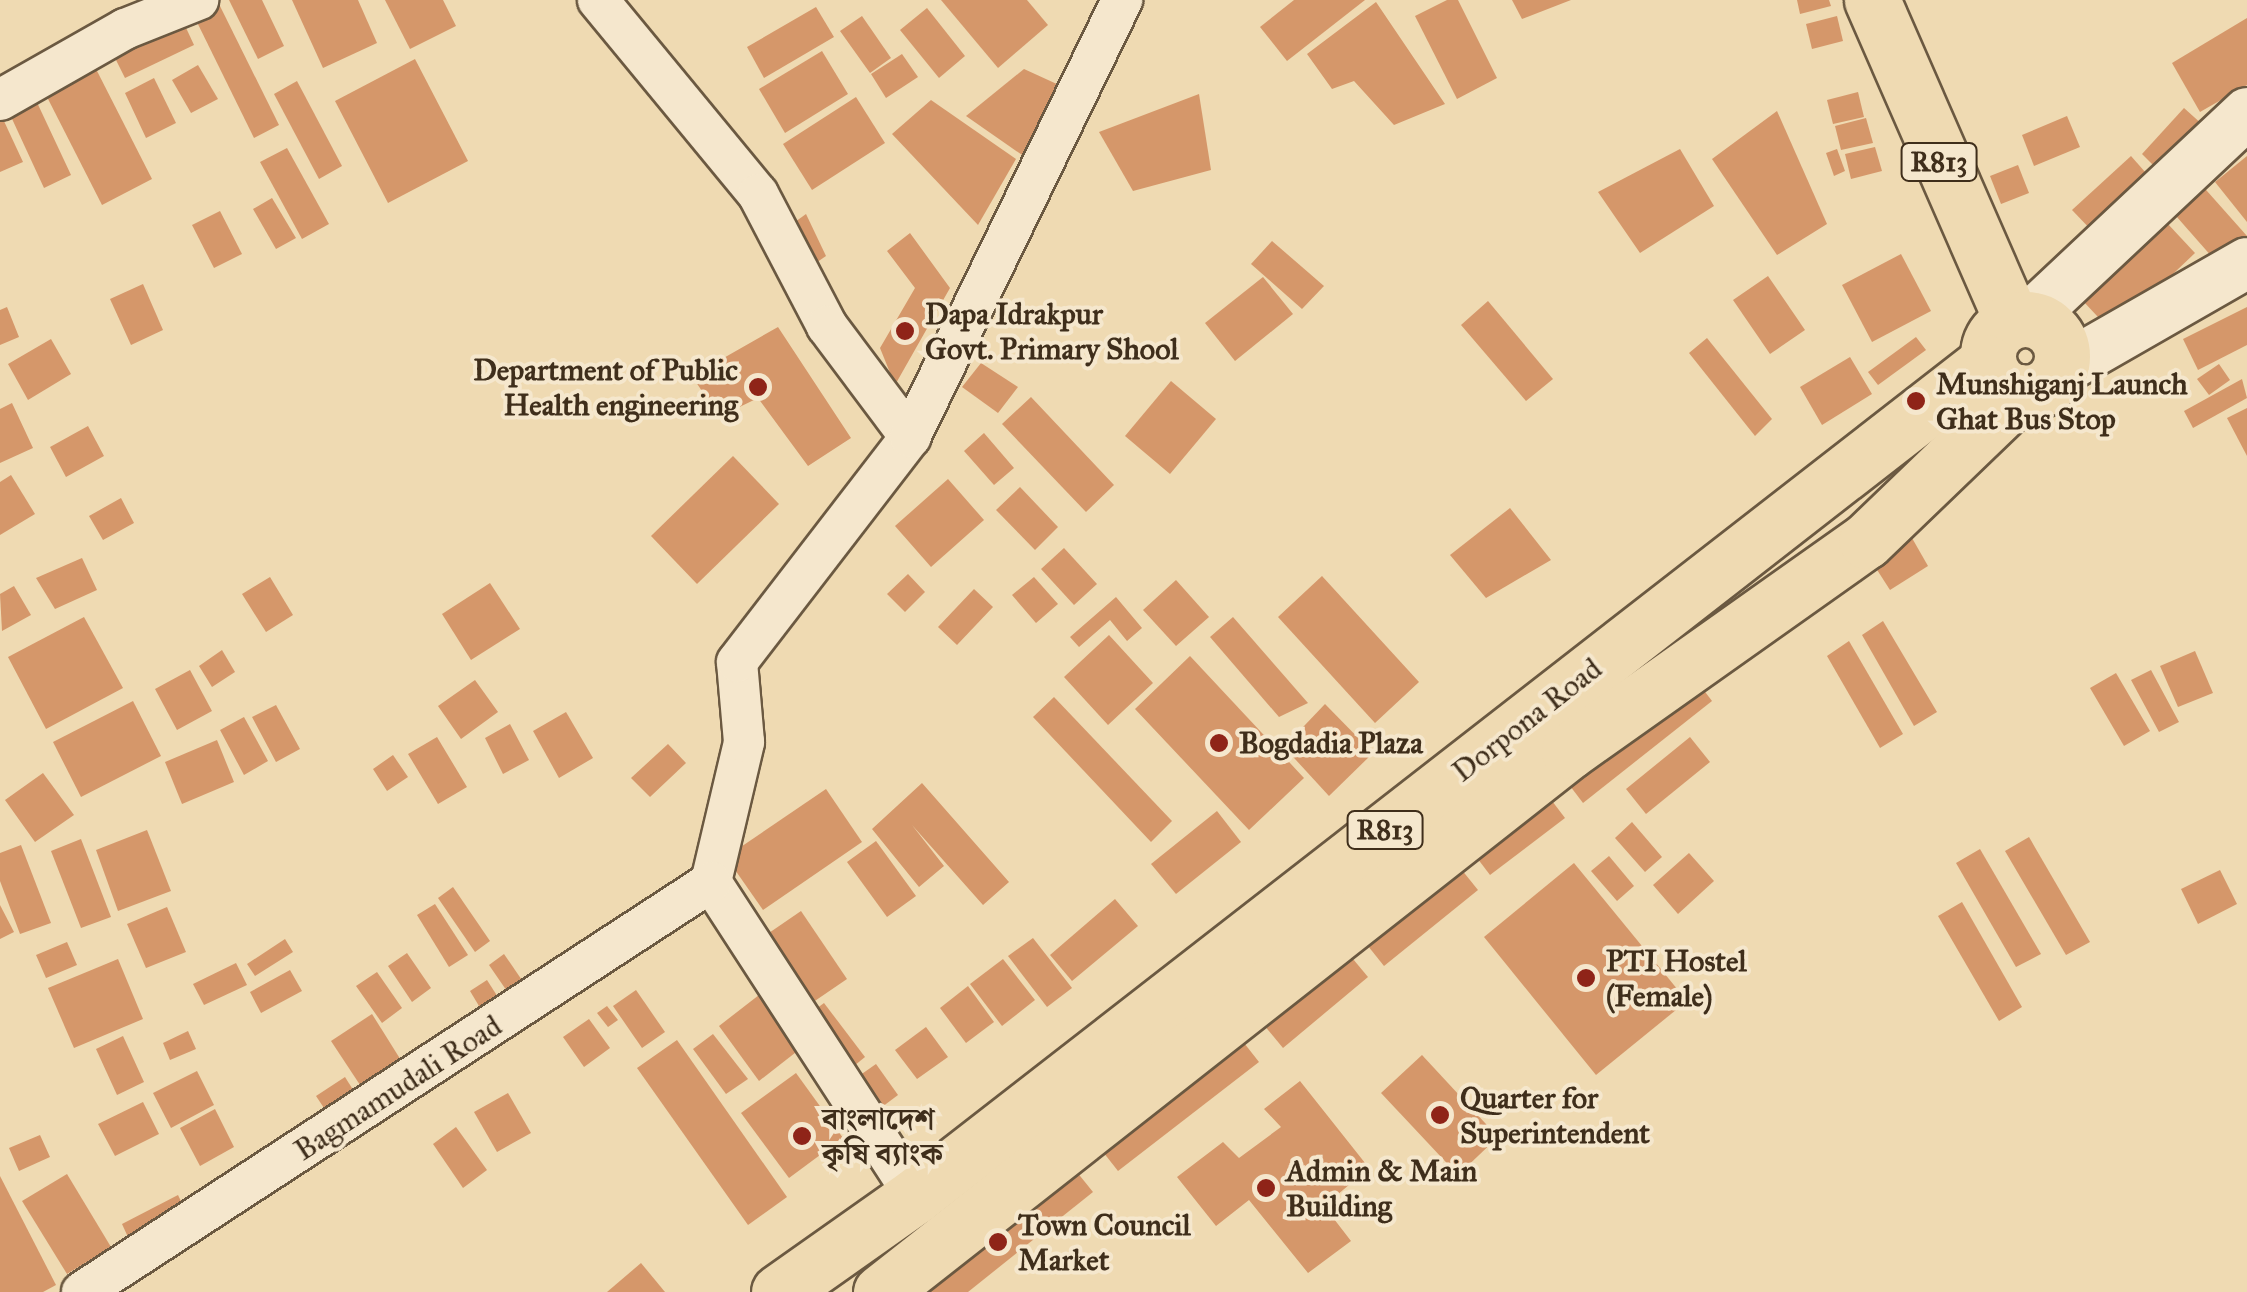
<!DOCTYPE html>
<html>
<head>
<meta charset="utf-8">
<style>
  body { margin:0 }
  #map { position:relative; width:2247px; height:1292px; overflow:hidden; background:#efdab2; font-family:"IM FELL Great Primer","Noto Serif Bengali",serif }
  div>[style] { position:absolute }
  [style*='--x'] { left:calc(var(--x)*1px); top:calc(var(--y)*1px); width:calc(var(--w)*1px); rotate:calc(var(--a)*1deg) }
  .building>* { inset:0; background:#d5976a }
  .roads { filter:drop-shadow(2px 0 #6b5941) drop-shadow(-2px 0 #6b5941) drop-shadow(0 2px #6b5941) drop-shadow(0 -2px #6b5941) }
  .minor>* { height:40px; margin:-20px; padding:0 20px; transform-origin:20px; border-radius:20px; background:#f5e7cd }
  .tertiary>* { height:50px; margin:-25px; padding:0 25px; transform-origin:25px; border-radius:25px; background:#f5e7cd }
  .primary>* { height:55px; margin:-27.5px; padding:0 27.5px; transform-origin:27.5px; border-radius:27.5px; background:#efdab2 }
  .primary>.ring { margin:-27.5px; padding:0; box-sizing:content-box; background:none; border:55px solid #efdab2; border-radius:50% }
  .dots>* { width:28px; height:28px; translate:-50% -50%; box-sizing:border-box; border:5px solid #f5e7cd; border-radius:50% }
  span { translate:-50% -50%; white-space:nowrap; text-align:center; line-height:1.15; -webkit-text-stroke:8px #f5e7cd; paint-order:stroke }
  .shield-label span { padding:2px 8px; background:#f5e7cd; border:2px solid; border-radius:8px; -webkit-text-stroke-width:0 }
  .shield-label { font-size:28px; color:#3f2e1b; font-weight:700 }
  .poi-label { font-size:30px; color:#3f2e1b; font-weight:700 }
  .left { translate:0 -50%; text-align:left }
  .right { translate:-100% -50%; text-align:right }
  .street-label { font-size:30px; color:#3f2e1b }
</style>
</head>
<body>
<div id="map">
  <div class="building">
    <div style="clip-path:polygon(217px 0,279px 125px,254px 138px,190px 8px)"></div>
    <div style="clip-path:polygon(229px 0,262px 0,284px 46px,258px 59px)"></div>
    <div style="clip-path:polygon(292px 0,358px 0,377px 43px,323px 68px)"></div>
    <div style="clip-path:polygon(385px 0,443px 0,456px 26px,410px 49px)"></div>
    <div style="clip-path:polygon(941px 0,1027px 0,1048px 25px,998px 68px)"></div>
    <div style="clip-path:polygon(1294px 0,1365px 0,1287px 61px,1260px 27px)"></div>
    <div style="clip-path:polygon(1447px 0,1458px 0,1497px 78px,1457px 99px,1415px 16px)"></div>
    <div style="clip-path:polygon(1512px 0,1571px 0,1522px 19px)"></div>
    <div style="clip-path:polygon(1797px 0,1829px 0,1831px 6px,1800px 14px)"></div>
    <div style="clip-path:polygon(1376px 2px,1445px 104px,1394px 125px,1354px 81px,1332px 89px,1307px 54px)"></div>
    <div style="clip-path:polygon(816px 7px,834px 37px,764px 78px,747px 47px)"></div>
    <div style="clip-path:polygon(927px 8px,965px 56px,939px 78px,900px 30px)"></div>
    <div style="clip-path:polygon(862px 16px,891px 58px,870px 73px,840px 31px)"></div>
    <div style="clip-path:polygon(1837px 16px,1843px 41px,1812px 49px,1806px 24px)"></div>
    <div style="clip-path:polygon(181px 17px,194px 45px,125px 78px,111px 50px)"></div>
    <div style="clip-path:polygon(2247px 18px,2247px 85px,2200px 112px,2172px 63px)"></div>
    <div style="clip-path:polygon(822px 51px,848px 94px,785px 133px,759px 89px)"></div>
    <div style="clip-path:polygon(902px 54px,918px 77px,886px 98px,871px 74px)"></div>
    <div style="clip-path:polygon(415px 59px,468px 161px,388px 203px,335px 101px)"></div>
    <div style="clip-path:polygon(198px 65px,218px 99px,191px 113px,172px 80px)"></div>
    <div style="clip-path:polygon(96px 69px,152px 179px,102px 205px,46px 95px)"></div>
    <div style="clip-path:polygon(1024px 69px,1059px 85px,1025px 157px,966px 116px)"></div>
    <div style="clip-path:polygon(154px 78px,176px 123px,146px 138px,125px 93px)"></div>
    <div style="clip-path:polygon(297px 81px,342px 166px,319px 179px,274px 94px)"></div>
    <div style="clip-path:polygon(1858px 92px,1864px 117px,1833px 124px,1827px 100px)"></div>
    <div style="clip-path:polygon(1199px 94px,1211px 170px,1133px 191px,1099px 132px)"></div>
    <div style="clip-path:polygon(34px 96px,71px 175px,44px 188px,7px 108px)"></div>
    <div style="clip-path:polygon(856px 97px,885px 143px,812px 190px,783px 144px)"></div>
    <div style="clip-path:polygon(931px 100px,1016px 159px,978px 225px,892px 134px)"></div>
    <div style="clip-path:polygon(2184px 108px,2204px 126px,2161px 173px,2142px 154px)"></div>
    <div style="clip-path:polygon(1777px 111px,1827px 224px,1777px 255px,1712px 159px)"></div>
    <div style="clip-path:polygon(2067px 116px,2080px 147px,2034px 166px,2022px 135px)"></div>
    <div style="clip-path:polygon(1866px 118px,1873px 143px,1841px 150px,1835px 126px)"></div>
    <div style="clip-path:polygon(3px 119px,23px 162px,0 172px,0 121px)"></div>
    <div style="clip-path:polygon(1875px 147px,1882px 171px,1851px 179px,1845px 154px)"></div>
    <div style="clip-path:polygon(287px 148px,329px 224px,302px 239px,260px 162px)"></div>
    <div style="clip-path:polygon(1680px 149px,1714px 206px,1640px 253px,1598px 192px)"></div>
    <div style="clip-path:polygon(1837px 149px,1845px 171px,1834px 176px,1826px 153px)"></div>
    <div style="clip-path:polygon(2131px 156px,2153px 181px,2095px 234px,2072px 210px)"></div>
    <div style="clip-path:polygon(2247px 156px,2247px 222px,2215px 182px)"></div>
    <div style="clip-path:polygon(2018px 165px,2029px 193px,2001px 204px,1990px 176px)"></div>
    <div style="clip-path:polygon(2199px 182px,2247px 236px,2220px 266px,2169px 208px)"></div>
    <div style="clip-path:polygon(272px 198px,296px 238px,276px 249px,253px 209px)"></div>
    <div style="clip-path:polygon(2153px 208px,2195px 253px,2112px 332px,2069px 286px)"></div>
    <div style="clip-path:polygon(220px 211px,242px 254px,214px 268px,192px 225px)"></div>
    <div style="clip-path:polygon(806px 214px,826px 256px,810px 267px,788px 227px)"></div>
    <div style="clip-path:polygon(910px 233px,950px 288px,895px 385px,880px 348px,915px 288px,887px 251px)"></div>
    <div style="clip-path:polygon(1272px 241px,1324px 286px,1302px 309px,1251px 264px)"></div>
    <div style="clip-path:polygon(1901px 254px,1931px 311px,1872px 342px,1842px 285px)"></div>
    <div style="clip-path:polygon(1768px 276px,1805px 330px,1770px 354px,1733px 300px)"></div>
    <div style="clip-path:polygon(1263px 277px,1293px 314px,1235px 361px,1205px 323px)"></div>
    <div style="clip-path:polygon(143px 284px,163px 330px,131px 345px,110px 299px)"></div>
    <div style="clip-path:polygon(1488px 301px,1553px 379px,1526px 401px,1461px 325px)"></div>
    <div style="clip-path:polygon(7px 307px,19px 337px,0 345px,0 310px)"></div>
    <div style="clip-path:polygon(2247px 307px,2247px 345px,2198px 370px,2183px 339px)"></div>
    <div style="clip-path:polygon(778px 327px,851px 438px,808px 466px,758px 398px,719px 417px,692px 376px)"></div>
    <div style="clip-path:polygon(1916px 337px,1926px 350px,1878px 385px,1868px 372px)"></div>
    <div style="clip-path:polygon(1707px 338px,1772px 419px,1755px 436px,1689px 353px)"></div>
    <div style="clip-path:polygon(51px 339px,71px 374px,28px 400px,8px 364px)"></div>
    <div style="clip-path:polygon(1850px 357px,1872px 394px,1822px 425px,1800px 387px)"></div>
    <div style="clip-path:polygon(981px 363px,1018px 387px,998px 413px,962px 387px)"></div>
    <div style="clip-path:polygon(2219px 364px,2230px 380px,2209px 395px,2197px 379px)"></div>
    <div style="clip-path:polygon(2242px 379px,2247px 398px,2193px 428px,2184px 411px)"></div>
    <div style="clip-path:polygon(1171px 381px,1216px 419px,1170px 474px,1125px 436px)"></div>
    <div style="clip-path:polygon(1031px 397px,1114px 485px,1086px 512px,1002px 424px)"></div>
    <div style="clip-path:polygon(12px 403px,33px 448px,0 463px,0 409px)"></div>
    <div style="clip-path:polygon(2247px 408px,2247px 456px,2227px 418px)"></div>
    <div style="clip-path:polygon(88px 426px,104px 456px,66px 477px,50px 447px)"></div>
    <div style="clip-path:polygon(984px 433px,1014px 468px,994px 485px,964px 451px)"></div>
    <div style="clip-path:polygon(733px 456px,779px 504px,697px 584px,651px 536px)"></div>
    <div style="clip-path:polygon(11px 475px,35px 514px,0 535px,0 482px)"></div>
    <div style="clip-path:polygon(948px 479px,984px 520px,931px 567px,895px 526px)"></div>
    <div style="clip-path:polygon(1020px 487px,1058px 527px,1035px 550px,996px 510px)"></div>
    <div style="clip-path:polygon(121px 498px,134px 523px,103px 540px,89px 516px)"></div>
    <div style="clip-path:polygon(1510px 508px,1551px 560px,1486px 598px,1450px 555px)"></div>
    <div style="clip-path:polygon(1912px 538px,1928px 566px,1890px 590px,1872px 562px)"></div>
    <div style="clip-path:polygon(1064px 548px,1097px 584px,1074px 605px,1041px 569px)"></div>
    <div style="clip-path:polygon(82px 558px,97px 590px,55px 609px,36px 578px)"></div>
    <div style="clip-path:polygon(908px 574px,925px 592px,905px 612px,887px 594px)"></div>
    <div style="clip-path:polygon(1322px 576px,1419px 682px,1375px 723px,1278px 617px)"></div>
    <div style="clip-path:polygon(270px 577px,293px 615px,266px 632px,242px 594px)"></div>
    <div style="clip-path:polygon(1034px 577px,1058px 604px,1036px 623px,1012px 595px)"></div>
    <div style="clip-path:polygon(1176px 580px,1209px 617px,1176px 646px,1143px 610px)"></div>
    <div style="clip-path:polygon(490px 583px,520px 629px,471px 660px,442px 614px)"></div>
    <div style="clip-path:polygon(14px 586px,31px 615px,2px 631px,0 594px)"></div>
    <div style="clip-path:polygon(974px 589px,993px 607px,957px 645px,938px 627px)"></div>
    <div style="clip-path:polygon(1116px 597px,1142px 628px,1127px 641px,1110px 620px,1079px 647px,1070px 637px)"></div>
    <div style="clip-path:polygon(84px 617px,123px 688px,46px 729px,8px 657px)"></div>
    <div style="clip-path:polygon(1233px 617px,1308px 703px,1279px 717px,1210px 637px)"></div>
    <div style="clip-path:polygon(1883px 621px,1937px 712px,1914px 726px,1862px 635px)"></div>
    <div style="clip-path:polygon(1109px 635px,1153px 683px,1108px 725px,1064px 677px)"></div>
    <div style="clip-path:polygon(1849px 641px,1903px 734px,1880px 748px,1827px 656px)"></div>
    <div style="clip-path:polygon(222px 650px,235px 672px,212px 687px,199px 666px)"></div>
    <div style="clip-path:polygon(2195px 651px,2213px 693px,2178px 707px,2160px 666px)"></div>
    <div style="clip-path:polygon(1190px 656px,1304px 778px,1249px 830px,1135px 709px)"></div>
    <div style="clip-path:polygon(190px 670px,212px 711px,177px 730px,155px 689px)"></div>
    <div style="clip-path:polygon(2151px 670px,2179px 722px,2159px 732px,2131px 680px)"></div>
    <div style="clip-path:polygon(1690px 672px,1712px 701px,1583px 803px,1561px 774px)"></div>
    <div style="clip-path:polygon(2116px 673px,2150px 731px,2124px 746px,2090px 688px)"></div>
    <div style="clip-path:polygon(475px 680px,498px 712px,461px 739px,438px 706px)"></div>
    <div style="clip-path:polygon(1054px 697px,1172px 821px,1151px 842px,1033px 717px)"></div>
    <div style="clip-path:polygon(133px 701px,161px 756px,81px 797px,53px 742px)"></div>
    <div style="clip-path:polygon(1325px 704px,1373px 753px,1329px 796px,1284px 747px)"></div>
    <div style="clip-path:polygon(276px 705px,300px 749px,276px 762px,252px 717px)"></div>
    <div style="clip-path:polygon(566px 712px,593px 758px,559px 778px,533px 731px)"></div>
    <div style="clip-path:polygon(244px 717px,268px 761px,244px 775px,220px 730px)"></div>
    <div style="clip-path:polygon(510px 724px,529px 760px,503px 774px,485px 738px)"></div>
    <div style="clip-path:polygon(437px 737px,467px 787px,438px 804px,408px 754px)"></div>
    <div style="clip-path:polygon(1690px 737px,1710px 762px,1646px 814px,1626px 789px)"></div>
    <div style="clip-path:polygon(217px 740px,234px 782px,182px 804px,165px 762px)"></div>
    <div style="clip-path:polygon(668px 744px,686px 763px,650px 797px,631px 778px)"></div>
    <div style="clip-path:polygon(393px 755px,408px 777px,387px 791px,373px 769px)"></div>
    <div style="clip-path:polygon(43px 773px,74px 815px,35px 842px,5px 800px)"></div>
    <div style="clip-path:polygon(922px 783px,1009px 882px,983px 905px,912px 825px,944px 866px,919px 887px,872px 829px)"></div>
    <div style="clip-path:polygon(826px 789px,862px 842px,763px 910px,726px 857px)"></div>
    <div style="clip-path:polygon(1543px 789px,1565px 818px,1490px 875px,1468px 846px)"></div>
    <div style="clip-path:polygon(1217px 811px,1241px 842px,1176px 894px,1151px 864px)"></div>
    <div style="clip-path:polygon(1632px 822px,1662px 857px,1645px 872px,1615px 838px)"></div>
    <div style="clip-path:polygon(147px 830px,171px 891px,118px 911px,96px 850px)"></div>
    <div style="clip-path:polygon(2029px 837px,2090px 942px,2066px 955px,2005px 851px)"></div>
    <div style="clip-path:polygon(81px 839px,111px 917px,81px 928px,51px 851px)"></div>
    <div style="clip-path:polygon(876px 841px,916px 896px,887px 917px,847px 862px)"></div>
    <div style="clip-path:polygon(21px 845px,51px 923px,20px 934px,0 881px,0 853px)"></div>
    <div style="clip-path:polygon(1980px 849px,2041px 954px,2016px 967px,1956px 863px)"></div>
    <div style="clip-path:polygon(1689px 853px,1714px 881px,1678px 914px,1653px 885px)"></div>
    <div style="clip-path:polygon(1609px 856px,1634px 886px,1617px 901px,1591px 871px)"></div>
    <div style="clip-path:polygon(1574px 863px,1687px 1001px,1596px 1075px,1484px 937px)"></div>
    <div style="clip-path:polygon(1457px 864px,1478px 890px,1384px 966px,1364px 941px)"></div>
    <div style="clip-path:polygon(2220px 870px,2237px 904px,2198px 924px,2181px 889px)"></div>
    <div style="clip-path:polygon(453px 887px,490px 941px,475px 952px,438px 898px)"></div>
    <div style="clip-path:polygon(1115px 899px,1138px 926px,1072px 981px,1050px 955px)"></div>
    <div style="clip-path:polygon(1962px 902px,2022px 1007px,1999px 1021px,1938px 916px)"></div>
    <div style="clip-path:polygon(435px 904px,468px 955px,449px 967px,417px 915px)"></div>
    <div style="clip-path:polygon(0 905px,14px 932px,0 939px)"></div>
    <div style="clip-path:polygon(167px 907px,186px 952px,146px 968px,127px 924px)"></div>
    <div style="clip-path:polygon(801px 911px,847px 979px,806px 1007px,760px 939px)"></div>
    <div style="clip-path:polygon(1033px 938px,1072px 988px,1047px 1007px,1008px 956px)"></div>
    <div style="clip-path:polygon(285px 939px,293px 952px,255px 976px,247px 964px)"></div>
    <div style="clip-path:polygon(67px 942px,77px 965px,46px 978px,36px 955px)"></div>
    <div style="clip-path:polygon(1343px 947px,1368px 977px,1283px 1048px,1259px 1019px)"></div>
    <div style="clip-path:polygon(407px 953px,431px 988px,412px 1002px,388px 966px)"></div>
    <div style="clip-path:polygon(504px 954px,526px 986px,511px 997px,489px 965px)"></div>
    <div style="clip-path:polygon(118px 959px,143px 1019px,74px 1048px,48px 988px)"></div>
    <div style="clip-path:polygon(1003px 959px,1035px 1000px,1002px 1026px,970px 984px)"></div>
    <div style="clip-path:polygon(236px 963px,247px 985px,204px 1005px,193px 984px)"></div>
    <div style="clip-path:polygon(290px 970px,302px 991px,261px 1013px,250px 992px)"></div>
    <div style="clip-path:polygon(377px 972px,402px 1008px,382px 1023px,356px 986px)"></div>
    <div style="clip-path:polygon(487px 980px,503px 1005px,485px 1016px,470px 991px)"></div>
    <div style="clip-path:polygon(968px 986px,994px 1022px,966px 1043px,940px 1008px)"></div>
    <div style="clip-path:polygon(636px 990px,665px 1032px,642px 1048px,613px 1006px)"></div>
    <div style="clip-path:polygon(759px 995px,800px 1049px,759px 1081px,719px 1026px)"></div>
    <div style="clip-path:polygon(824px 1003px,865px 1057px,849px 1070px,808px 1015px)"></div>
    <div style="clip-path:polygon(607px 1006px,618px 1020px,608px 1027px,597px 1013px)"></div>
    <div style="clip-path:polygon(372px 1014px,404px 1065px,364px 1091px,331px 1041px)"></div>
    <div style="clip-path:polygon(589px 1019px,610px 1048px,584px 1067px,563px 1037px)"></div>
    <div style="clip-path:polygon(926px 1027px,948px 1057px,917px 1079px,895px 1050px)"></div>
    <div style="clip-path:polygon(188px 1031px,196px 1049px,170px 1060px,163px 1043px)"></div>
    <div style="clip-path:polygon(713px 1034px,748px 1079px,726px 1094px,693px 1049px)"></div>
    <div style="clip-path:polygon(1237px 1034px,1259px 1062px,1118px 1171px,1096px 1143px)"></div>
    <div style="clip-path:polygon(123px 1036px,144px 1082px,117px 1095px,96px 1049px)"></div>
    <div style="clip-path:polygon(677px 1040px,787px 1197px,748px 1225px,637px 1068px)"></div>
    <div style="clip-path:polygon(1422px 1055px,1498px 1137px,1458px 1175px,1381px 1093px)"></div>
    <div style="clip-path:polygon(876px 1064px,898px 1095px,878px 1110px,856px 1078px)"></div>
    <div style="clip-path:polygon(197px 1071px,214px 1105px,171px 1128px,153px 1093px)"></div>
    <div style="clip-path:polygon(796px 1073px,843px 1138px,789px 1178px,741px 1113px)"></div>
    <div style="clip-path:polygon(345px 1077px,362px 1104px,334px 1123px,316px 1096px)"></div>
    <div style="clip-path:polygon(1300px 1081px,1369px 1168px,1324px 1206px,1351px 1241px,1308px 1273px,1249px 1200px,1216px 1226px,1177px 1177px,1223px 1142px,1239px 1158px,1281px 1127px,1264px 1109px)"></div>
    <div style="clip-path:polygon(508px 1093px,531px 1133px,497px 1152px,474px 1112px)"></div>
    <div style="clip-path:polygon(143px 1102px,159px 1134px,115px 1156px,98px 1124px)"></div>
    <div style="clip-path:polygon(215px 1109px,234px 1147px,200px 1166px,180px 1128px)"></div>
    <div style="clip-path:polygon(456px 1127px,487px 1170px,463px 1188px,433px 1144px)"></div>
    <div style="clip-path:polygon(40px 1135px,50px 1157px,19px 1171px,9px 1148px)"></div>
    <div style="clip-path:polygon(1068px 1161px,1093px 1192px,968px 1292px,903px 1292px)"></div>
    <div style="clip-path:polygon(67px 1174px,111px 1247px,67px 1274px,22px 1201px)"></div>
    <div style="clip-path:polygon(0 1176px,56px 1285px,43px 1292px,0 1292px)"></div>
    <div style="clip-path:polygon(178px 1195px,189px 1218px,133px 1248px,122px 1224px)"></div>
    <div style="clip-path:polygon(641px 1263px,665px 1292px,607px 1292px)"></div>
  </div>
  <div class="roads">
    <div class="minor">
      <div style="--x:598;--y:0;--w:251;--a:50.5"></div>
      <div style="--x:758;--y:194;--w:149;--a:62.4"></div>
      <div style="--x:827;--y:326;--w:139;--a:53.2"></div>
      <div style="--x:0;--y:100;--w:144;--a:-29.6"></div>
      <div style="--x:125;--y:29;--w:79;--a:-21.7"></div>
      <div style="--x:915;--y:1196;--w:374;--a:-123"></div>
      <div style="--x:711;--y:882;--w:144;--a:-76.7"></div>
      <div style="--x:744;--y:742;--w:80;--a:-95"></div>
      <div style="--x:737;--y:662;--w:284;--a:-52.4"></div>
      <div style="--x:910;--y:437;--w:486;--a:-64.1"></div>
      <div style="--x:82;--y:1292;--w:751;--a:-33.1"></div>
    </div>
    <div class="tertiary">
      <div style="--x:2028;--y:319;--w:301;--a:-43.2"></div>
      <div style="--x:2062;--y:369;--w:213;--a:-29.8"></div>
    </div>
    <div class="primary">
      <div style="--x:1872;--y:0;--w:350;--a:66.4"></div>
      <div class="ring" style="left:1988px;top:319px;width:19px;height:19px"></div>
      <div style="--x:779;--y:1292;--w:166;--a:-35.2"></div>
      <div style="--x:915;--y:1196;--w:1358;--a:-37.88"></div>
      <div style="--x:881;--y:1292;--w:875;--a:-38.18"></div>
      <div style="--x:1569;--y:751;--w:364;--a:-35.3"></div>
      <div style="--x:1866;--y:541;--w:215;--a:-43.9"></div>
    </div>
  </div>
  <div class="dots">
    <div style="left:905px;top:331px;background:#8f2418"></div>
    <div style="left:758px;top:387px;background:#8f2418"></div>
    <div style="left:1916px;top:401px;background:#8f2418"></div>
    <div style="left:1219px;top:743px;background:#8f2418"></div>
    <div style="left:1586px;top:978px;background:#8f2418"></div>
    <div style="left:1440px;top:1115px;background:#8f2418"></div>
    <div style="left:802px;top:1136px;background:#8f2418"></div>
    <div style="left:1266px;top:1188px;background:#8f2418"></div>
    <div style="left:998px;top:1242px;background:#8f2418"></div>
  </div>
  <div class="shield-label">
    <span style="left:1939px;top:162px">R813</span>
    <span style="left:1385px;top:830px">R813</span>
  </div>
  <div class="poi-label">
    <span class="left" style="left:925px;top:331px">Dapa Idrakpur<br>Govt. Primary Shool</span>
    <span class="right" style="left:738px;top:387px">Department of Public<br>Health engineering</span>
    <span class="left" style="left:1936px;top:401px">Munshiganj Launch<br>Ghat Bus Stop</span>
    <span class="left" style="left:1239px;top:743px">Bogdadia Plaza</span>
    <span class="left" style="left:1606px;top:978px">PTI Hostel<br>(Female)</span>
    <span class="left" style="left:1460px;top:1115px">Quarter for<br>Superintendent</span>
    <span class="left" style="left:822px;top:1136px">বাংলাদেশ<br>কৃষি ব্যাংক</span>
    <span class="left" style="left:1286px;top:1188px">Admin &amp; Main<br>Building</span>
    <span class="left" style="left:1018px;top:1242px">Town Council<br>Market</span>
  </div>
  <div class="street-label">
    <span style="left:1527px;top:720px;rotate:-38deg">Dorpona Road</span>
    <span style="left:398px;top:1088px;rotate:-33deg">Bagmamudali Road</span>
  </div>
</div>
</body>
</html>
